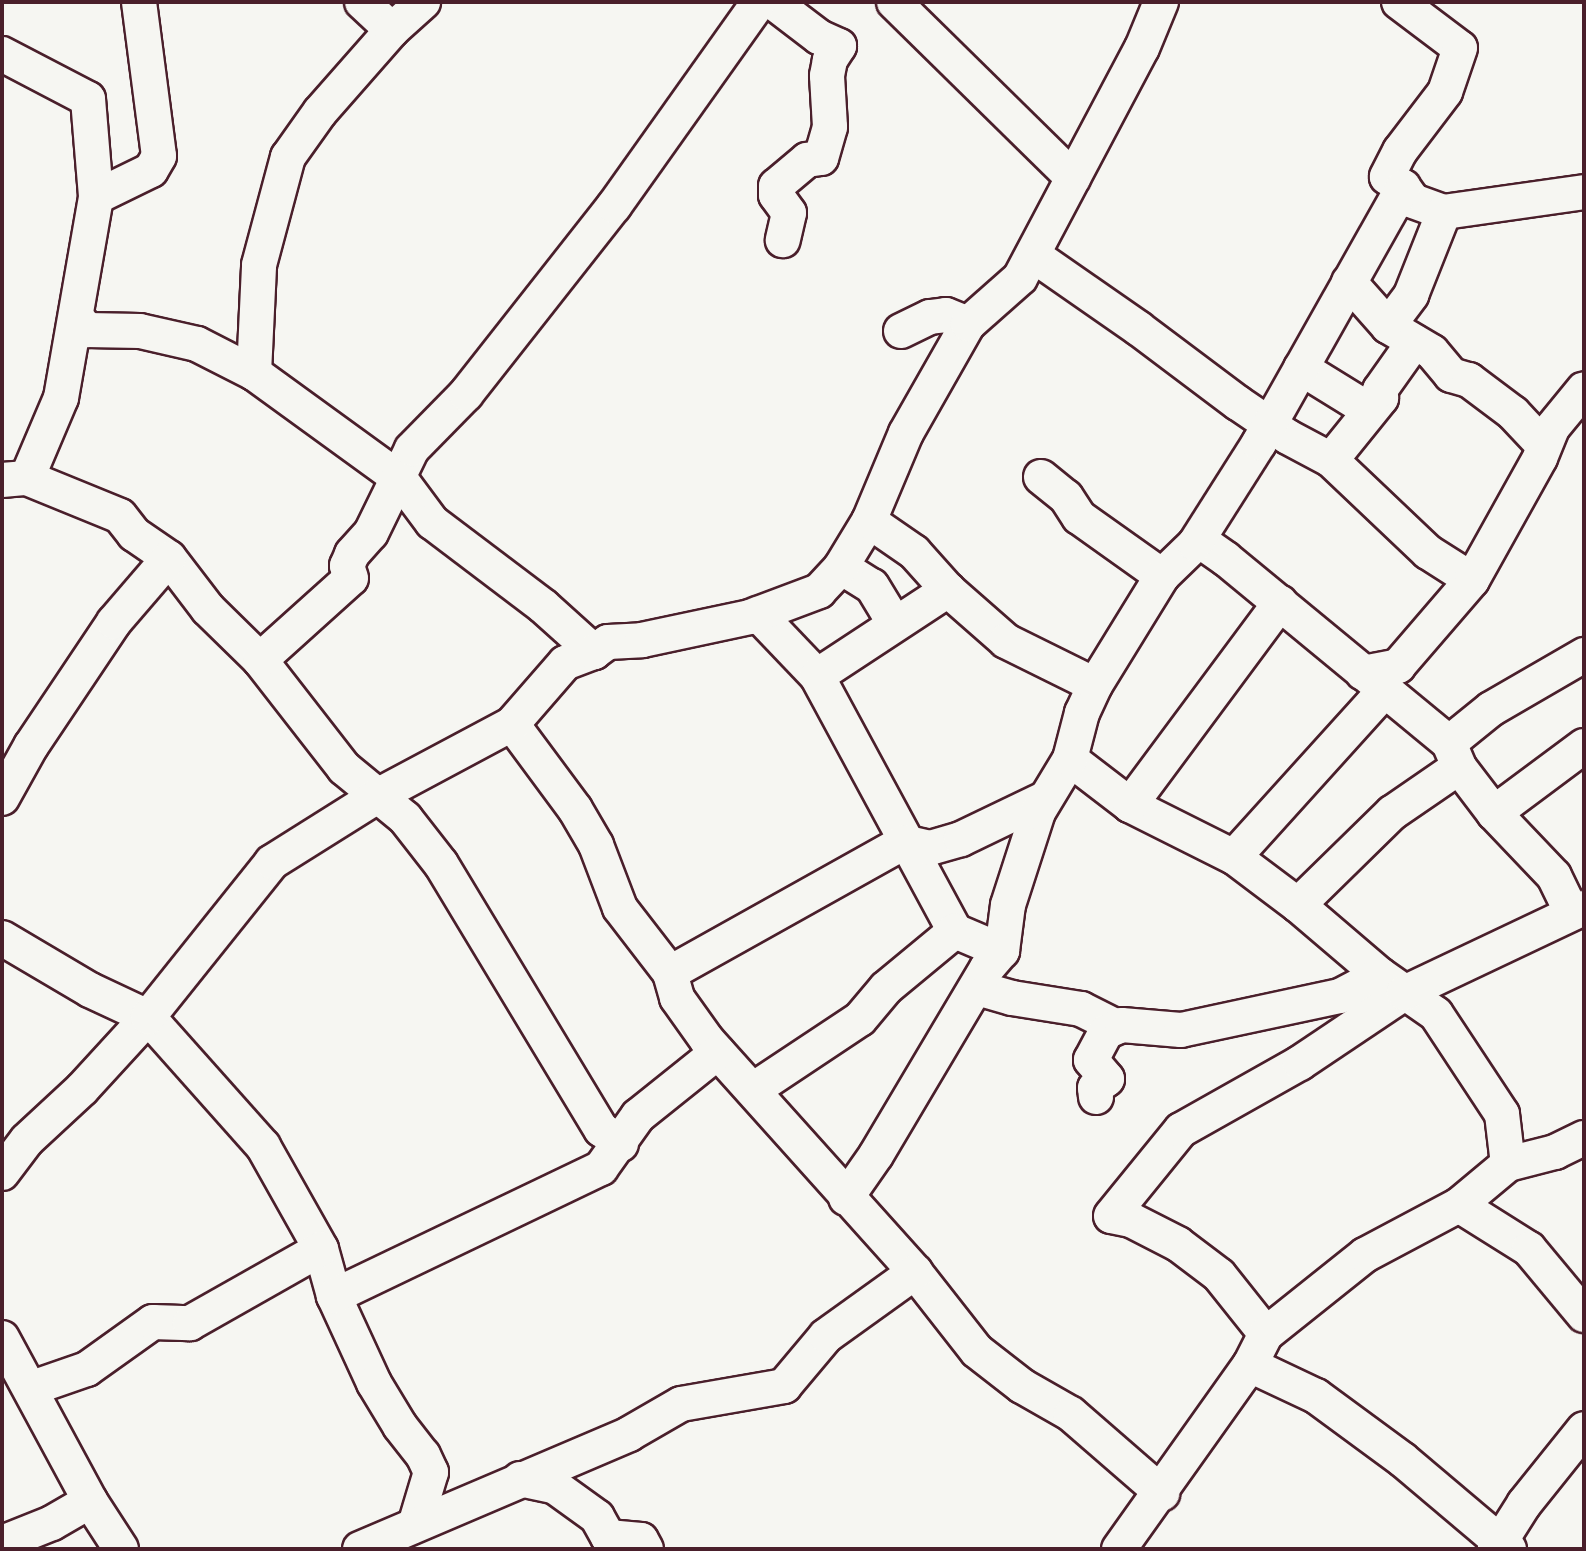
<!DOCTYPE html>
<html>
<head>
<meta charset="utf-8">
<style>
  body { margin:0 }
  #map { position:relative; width:1586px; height:1551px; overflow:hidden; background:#f6f6f2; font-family:"Balsamiq Sans",sans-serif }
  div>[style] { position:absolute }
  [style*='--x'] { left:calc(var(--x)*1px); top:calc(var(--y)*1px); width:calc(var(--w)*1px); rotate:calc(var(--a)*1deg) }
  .roads { filter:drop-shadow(2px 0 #4a1f2b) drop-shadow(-2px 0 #4a1f2b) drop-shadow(0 2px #4a1f2b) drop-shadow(0 -2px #4a1f2b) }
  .minor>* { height:34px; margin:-17px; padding:0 17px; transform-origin:17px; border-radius:17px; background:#f6f6f2 }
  span { translate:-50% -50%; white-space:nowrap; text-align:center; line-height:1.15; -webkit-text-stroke:8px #f6f6f2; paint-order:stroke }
  .frame { position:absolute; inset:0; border:4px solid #4a1f2b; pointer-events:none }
</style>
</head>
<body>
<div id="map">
  <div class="roads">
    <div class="minor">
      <div style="--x:362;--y:2;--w:41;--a:43"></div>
      <div style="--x:773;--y:2;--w:58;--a:37.3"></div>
      <div style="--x:819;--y:37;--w:22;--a:24"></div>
      <div style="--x:839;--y:46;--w:17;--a:123"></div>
      <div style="--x:830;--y:60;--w:16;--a:101"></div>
      <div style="--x:827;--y:76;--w:51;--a:86.6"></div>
      <div style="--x:830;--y:127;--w:32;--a:106"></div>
      <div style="--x:821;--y:158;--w:14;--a:172"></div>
      <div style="--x:807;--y:160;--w:40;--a:140"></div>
      <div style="--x:776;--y:186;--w:9;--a:90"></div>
      <div style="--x:776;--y:195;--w:22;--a:54"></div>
      <div style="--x:789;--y:213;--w:28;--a:103"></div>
      <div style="--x:894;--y:2;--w:251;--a:44.5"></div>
      <div style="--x:1399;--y:2;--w:76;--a:37"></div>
      <div style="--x:1460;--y:48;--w:46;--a:108.8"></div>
      <div style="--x:1445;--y:92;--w:74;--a:127.3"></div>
      <div style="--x:1400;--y:151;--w:29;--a:117"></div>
      <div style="--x:1387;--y:177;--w:19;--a:32"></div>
      <div style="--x:1403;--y:187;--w:17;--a:54"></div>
      <div style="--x:1413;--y:201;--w:33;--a:20"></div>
      <div style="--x:1444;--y:212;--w:141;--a:-8.1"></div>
      <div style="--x:2;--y:54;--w:97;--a:27.6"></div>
      <div style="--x:88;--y:99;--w:98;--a:85.3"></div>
      <div style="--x:1033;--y:255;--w:128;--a:34.8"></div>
      <div style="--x:1138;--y:328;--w:125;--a:36.9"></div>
      <div style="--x:1238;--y:403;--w:60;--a:34.2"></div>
      <div style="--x:1288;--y:437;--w:49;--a:28.1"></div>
      <div style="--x:1331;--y:460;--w:134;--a:43.5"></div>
      <div style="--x:1428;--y:552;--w:52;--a:32.5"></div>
      <div style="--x:1349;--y:282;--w:59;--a:48.4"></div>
      <div style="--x:1388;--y:326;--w:51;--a:30.6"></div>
      <div style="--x:1432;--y:352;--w:30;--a:50"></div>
      <div style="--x:1451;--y:375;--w:19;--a:16"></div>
      <div style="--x:1469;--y:380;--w:55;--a:36.9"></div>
      <div style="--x:1513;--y:413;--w:45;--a:46.8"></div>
      <div style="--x:77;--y:318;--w:16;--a:50"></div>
      <div style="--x:87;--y:330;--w:53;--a:1.1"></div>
      <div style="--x:140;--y:331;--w:58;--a:12.8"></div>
      <div style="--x:197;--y:344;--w:64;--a:27"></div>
      <div style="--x:254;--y:373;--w:180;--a:36"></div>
      <div style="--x:400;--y:479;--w:54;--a:53.3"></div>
      <div style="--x:432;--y:522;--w:139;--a:37.1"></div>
      <div style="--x:543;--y:606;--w:69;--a:42"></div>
      <div style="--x:1388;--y:326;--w:39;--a:-53"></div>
      <div style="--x:1411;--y:295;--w:89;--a:-68.3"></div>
      <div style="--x:901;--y:331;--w:32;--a:-26"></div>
      <div style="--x:930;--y:317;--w:16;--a:-7"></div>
      <div style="--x:946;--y:315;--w:24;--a:22"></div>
      <div style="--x:1301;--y:368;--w:80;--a:31.7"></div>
      <div style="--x:254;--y:373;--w:108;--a:-87.3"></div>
      <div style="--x:259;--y:265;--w:112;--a:-75"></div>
      <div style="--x:288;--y:157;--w:55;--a:-54.6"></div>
      <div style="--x:320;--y:112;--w:109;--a:-48.7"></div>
      <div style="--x:392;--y:30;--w:42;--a:-42.1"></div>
      <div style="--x:1331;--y:460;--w:80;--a:-51.1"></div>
      <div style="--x:1381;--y:398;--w:8;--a:-97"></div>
      <div style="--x:1380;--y:390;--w:59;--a:-54.7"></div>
      <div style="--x:1041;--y:477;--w:32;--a:39"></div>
      <div style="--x:1066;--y:497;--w:24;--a:57"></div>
      <div style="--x:1079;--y:517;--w:102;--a:35.4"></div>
      <div style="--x:27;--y:478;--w:87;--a:-67"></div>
      <div style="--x:61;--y:398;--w:204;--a:-80.1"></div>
      <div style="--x:96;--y:197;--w:61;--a:-26.1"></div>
      <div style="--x:151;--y:170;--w:16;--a:-60"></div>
      <div style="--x:159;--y:156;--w:155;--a:-97.4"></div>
      <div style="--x:2;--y:480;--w:25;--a:-5"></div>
      <div style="--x:27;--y:478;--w:100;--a:22.2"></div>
      <div style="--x:120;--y:516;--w:23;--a:52"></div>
      <div style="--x:134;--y:534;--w:42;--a:34.4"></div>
      <div style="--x:169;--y:558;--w:64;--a:52.6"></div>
      <div style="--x:208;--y:609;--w:73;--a:44.4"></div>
      <div style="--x:260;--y:660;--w:137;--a:52.1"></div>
      <div style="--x:344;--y:768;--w:79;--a:39.3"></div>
      <div style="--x:405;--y:818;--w:58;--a:52"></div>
      <div style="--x:441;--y:864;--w:310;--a:58.9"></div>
      <div style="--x:601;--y:1129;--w:25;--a:37"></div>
      <div style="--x:869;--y:521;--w:55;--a:34.6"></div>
      <div style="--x:914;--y:552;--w:51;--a:48.2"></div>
      <div style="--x:948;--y:590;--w:77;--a:41.3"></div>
      <div style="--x:1006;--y:641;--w:99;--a:26.3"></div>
      <div style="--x:1195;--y:544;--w:11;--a:5"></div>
      <div style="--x:1206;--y:545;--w:24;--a:35"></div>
      <div style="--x:1226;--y:559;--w:289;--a:39.5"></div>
      <div style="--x:1449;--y:743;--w:26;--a:67"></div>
      <div style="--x:1459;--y:767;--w:58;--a:52.7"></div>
      <div style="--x:1494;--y:813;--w:87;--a:46.4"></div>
      <div style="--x:1554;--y:876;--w:41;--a:64.1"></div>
      <div style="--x:841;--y:567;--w:36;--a:32"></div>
      <div style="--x:872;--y:586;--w:44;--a:58.8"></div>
      <div style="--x:758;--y:614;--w:86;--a:46.4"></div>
      <div style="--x:817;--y:676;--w:290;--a:61.6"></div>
      <div style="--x:955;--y:931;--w:51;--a:23.1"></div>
      <div style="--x:260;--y:660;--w:122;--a:-42"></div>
      <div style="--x:351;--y:578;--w:13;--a:-108"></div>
      <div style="--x:347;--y:566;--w:13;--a:-67"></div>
      <div style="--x:352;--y:554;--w:28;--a:-48"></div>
      <div style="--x:371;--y:533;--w:93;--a:-64"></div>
      <div style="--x:412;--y:449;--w:77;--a:-45.5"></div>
      <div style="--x:466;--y:394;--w:239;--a:-51.8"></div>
      <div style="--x:614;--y:206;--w:250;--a:-54.6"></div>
      <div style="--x:1363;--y:673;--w:36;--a:-11"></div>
      <div style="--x:1398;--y:666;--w:113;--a:-49.3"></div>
      <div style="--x:1472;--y:580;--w:140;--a:-60.9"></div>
      <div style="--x:1540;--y:458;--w:32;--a:-68"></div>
      <div style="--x:1552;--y:428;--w:50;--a:-50.6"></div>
      <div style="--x:817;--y:676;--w:157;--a:-33.3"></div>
      <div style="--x:512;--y:724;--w:106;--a:53.5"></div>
      <div style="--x:575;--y:809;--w:42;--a:59.7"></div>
      <div style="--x:596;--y:845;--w:67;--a:69.1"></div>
      <div style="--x:620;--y:908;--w:82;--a:52.4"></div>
      <div style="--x:670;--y:973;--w:26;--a:74"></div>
      <div style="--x:677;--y:998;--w:52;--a:54.5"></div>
      <div style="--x:707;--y:1040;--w:312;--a:48.1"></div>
      <div style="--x:915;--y:1272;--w:100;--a:51.9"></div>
      <div style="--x:977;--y:1351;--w:57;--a:37.9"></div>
      <div style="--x:1022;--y:1386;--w:56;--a:29.7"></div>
      <div style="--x:1071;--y:1414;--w:121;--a:41"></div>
      <div style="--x:1449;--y:743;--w:54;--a:-39"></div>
      <div style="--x:1491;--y:709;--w:108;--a:-30.1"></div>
      <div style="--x:1070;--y:759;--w:76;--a:37.5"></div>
      <div style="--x:1130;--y:805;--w:116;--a:26.6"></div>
      <div style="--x:1234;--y:857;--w:80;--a:36.9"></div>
      <div style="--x:1298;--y:905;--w:108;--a:40.5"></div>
      <div style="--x:1380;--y:975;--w:68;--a:34.9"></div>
      <div style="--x:1436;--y:1014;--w:120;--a:56.6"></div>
      <div style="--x:1502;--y:1114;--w:50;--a:83.2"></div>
      <div style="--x:2;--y:798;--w:60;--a:-60.9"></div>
      <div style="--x:31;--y:746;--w:149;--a:-56.2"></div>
      <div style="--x:114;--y:622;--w:84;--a:-49.3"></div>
      <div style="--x:1130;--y:805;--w:252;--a:-53.4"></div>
      <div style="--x:1494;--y:813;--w:112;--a:-36.7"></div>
      <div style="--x:1234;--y:857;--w:222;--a:-47.9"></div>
      <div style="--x:1298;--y:905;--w:132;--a:-44.4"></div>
      <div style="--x:1392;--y:813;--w:81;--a:-34.5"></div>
      <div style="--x:2;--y:938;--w:102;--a:30.6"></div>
      <div style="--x:90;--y:990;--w:64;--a:25"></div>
      <div style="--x:148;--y:1017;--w:173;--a:48.3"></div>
      <div style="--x:263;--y:1146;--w:118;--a:60.6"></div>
      <div style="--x:321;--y:1249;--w:49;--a:74.5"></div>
      <div style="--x:334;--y:1296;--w:96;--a:65.3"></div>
      <div style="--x:374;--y:1383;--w:50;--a:58.8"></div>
      <div style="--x:400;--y:1426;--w:37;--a:52"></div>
      <div style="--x:423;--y:1455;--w:19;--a:65"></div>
      <div style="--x:431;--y:1472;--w:52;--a:106.7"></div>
      <div style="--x:670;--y:973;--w:268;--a:-29.2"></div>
      <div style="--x:904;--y:842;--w:27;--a:13"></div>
      <div style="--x:930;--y:848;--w:32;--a:-16"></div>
      <div style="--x:961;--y:839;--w:92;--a:-25.7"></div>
      <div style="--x:977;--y:988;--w:36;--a:16"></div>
      <div style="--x:1012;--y:998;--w:70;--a:9.1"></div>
      <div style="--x:1081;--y:1009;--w:40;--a:26.6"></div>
      <div style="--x:753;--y:1090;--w:128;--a:-33.6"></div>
      <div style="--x:860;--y:1019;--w:40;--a:-50"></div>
      <div style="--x:886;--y:988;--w:89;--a:-39.6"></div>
      <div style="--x:1096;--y:1097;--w:9;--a:-96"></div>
      <div style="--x:1095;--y:1088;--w:15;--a:-37"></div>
      <div style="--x:1107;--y:1079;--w:25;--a:-130"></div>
      <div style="--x:1091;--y:1060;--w:32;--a:-62"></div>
      <div style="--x:1106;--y:1032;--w:17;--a:-24"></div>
      <div style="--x:1122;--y:1025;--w:59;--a:4.8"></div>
      <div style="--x:1181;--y:1030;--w:163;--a:-12.1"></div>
      <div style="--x:1340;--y:996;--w:45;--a:-27.7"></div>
      <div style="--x:2;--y:1173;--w:41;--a:-52.9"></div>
      <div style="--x:27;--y:1140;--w:75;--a:-42.8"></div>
      <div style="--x:82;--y:1089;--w:98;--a:-47.5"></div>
      <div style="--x:148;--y:1017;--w:198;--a:-51.3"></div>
      <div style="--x:272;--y:862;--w:126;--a:-32.1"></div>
      <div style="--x:379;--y:795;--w:151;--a:-28.1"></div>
      <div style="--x:512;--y:724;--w:81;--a:-49"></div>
      <div style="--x:565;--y:663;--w:31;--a:-21"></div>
      <div style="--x:594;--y:652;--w:17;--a:-36"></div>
      <div style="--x:608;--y:642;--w:34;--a:-3"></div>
      <div style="--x:642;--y:640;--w:110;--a:-12"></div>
      <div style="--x:750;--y:617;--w:74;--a:-20.6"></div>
      <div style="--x:819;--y:591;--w:33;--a:-47"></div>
      <div style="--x:841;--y:567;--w:54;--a:-58.7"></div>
      <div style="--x:869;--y:521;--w:95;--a:-67.2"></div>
      <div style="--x:906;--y:433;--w:125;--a:-60.4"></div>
      <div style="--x:968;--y:324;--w:69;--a:-41.5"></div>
      <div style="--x:1020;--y:278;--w:260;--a:-62.1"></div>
      <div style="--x:1142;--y:48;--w:50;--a:-67.6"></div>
      <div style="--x:846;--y:1198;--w:52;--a:-55.1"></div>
      <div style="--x:876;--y:1155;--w:217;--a:-59.3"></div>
      <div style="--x:987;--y:968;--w:23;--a:-49"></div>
      <div style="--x:1002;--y:951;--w:46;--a:-82.6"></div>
      <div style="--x:1008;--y:905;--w:98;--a:-72.1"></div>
      <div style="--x:1038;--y:812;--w:62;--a:-58.9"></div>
      <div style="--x:1070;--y:759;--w:48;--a:-75.4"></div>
      <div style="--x:1082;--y:713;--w:31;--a:-65"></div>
      <div style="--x:1095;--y:685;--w:128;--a:-58.4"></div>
      <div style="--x:1162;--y:576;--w:46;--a:-44.1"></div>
      <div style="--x:1195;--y:544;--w:120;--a:-57.6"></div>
      <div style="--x:1259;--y:443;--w:294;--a:-60.6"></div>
      <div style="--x:1459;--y:1205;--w:83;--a:32.2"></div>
      <div style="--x:1529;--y:1249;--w:86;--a:50.2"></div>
      <div style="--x:334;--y:1296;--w:296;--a:-25.6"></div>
      <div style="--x:601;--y:1168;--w:64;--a:-54.6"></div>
      <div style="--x:638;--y:1116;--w:102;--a:-38.7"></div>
      <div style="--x:1266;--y:1334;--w:75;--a:-128.5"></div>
      <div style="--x:1219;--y:1275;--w:51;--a:-142.9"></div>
      <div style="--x:1178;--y:1244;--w:53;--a:-152.9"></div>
      <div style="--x:1131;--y:1220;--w:20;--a:-169"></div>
      <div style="--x:1111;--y:1216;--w:111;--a:-50.9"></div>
      <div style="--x:1181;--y:1130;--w:137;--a:-29.4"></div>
      <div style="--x:1300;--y:1063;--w:125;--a:-33.9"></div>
      <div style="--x:1404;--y:993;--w:199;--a:-25.3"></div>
      <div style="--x:2;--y:1338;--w:185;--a:61.6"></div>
      <div style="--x:90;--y:1501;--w:57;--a:57.1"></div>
      <div style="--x:1250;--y:1365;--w:73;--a:25.2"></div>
      <div style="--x:1316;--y:1396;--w:108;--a:36.3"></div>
      <div style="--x:1403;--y:1460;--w:127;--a:40.2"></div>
      <div style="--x:1500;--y:1542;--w:9;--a:126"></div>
      <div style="--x:32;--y:1388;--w:58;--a:-19.1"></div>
      <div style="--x:87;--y:1369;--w:81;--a:-35.5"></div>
      <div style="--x:153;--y:1322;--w:37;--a:2"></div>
      <div style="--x:190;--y:1323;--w:150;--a:-29.5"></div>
      <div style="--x:520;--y:1479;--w:35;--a:12"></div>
      <div style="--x:554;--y:1486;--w:53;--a:35.8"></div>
      <div style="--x:597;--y:1517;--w:23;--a:61"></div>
      <div style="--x:608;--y:1537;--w:33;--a:5"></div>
      <div style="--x:641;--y:1540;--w:10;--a:61"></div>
      <div style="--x:2;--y:1543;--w:54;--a:-21.8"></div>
      <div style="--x:52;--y:1523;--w:44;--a:-30.1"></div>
      <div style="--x:360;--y:1549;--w:293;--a:-23.1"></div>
      <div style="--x:629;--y:1434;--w:60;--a:-30"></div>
      <div style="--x:681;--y:1404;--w:105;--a:-9.9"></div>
      <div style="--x:784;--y:1386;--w:65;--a:-50"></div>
      <div style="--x:826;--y:1336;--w:110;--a:-35.7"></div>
      <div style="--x:1119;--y:1549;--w:226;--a:-54.6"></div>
      <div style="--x:1250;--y:1365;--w:35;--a:-63"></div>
      <div style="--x:1266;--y:1334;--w:127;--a:-38.6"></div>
      <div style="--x:1365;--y:1255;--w:106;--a:-28"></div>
      <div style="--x:1459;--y:1205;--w:64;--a:-39.9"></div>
      <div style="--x:1508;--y:1164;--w:49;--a:-14.3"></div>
      <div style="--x:1555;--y:1152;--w:32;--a:-26"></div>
      <div style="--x:1509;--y:1549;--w:11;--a:-142"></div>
      <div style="--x:1500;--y:1542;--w:45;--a:-57.7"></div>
      <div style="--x:1524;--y:1504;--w:96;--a:-51.3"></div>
    </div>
  </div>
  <div class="frame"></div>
</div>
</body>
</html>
